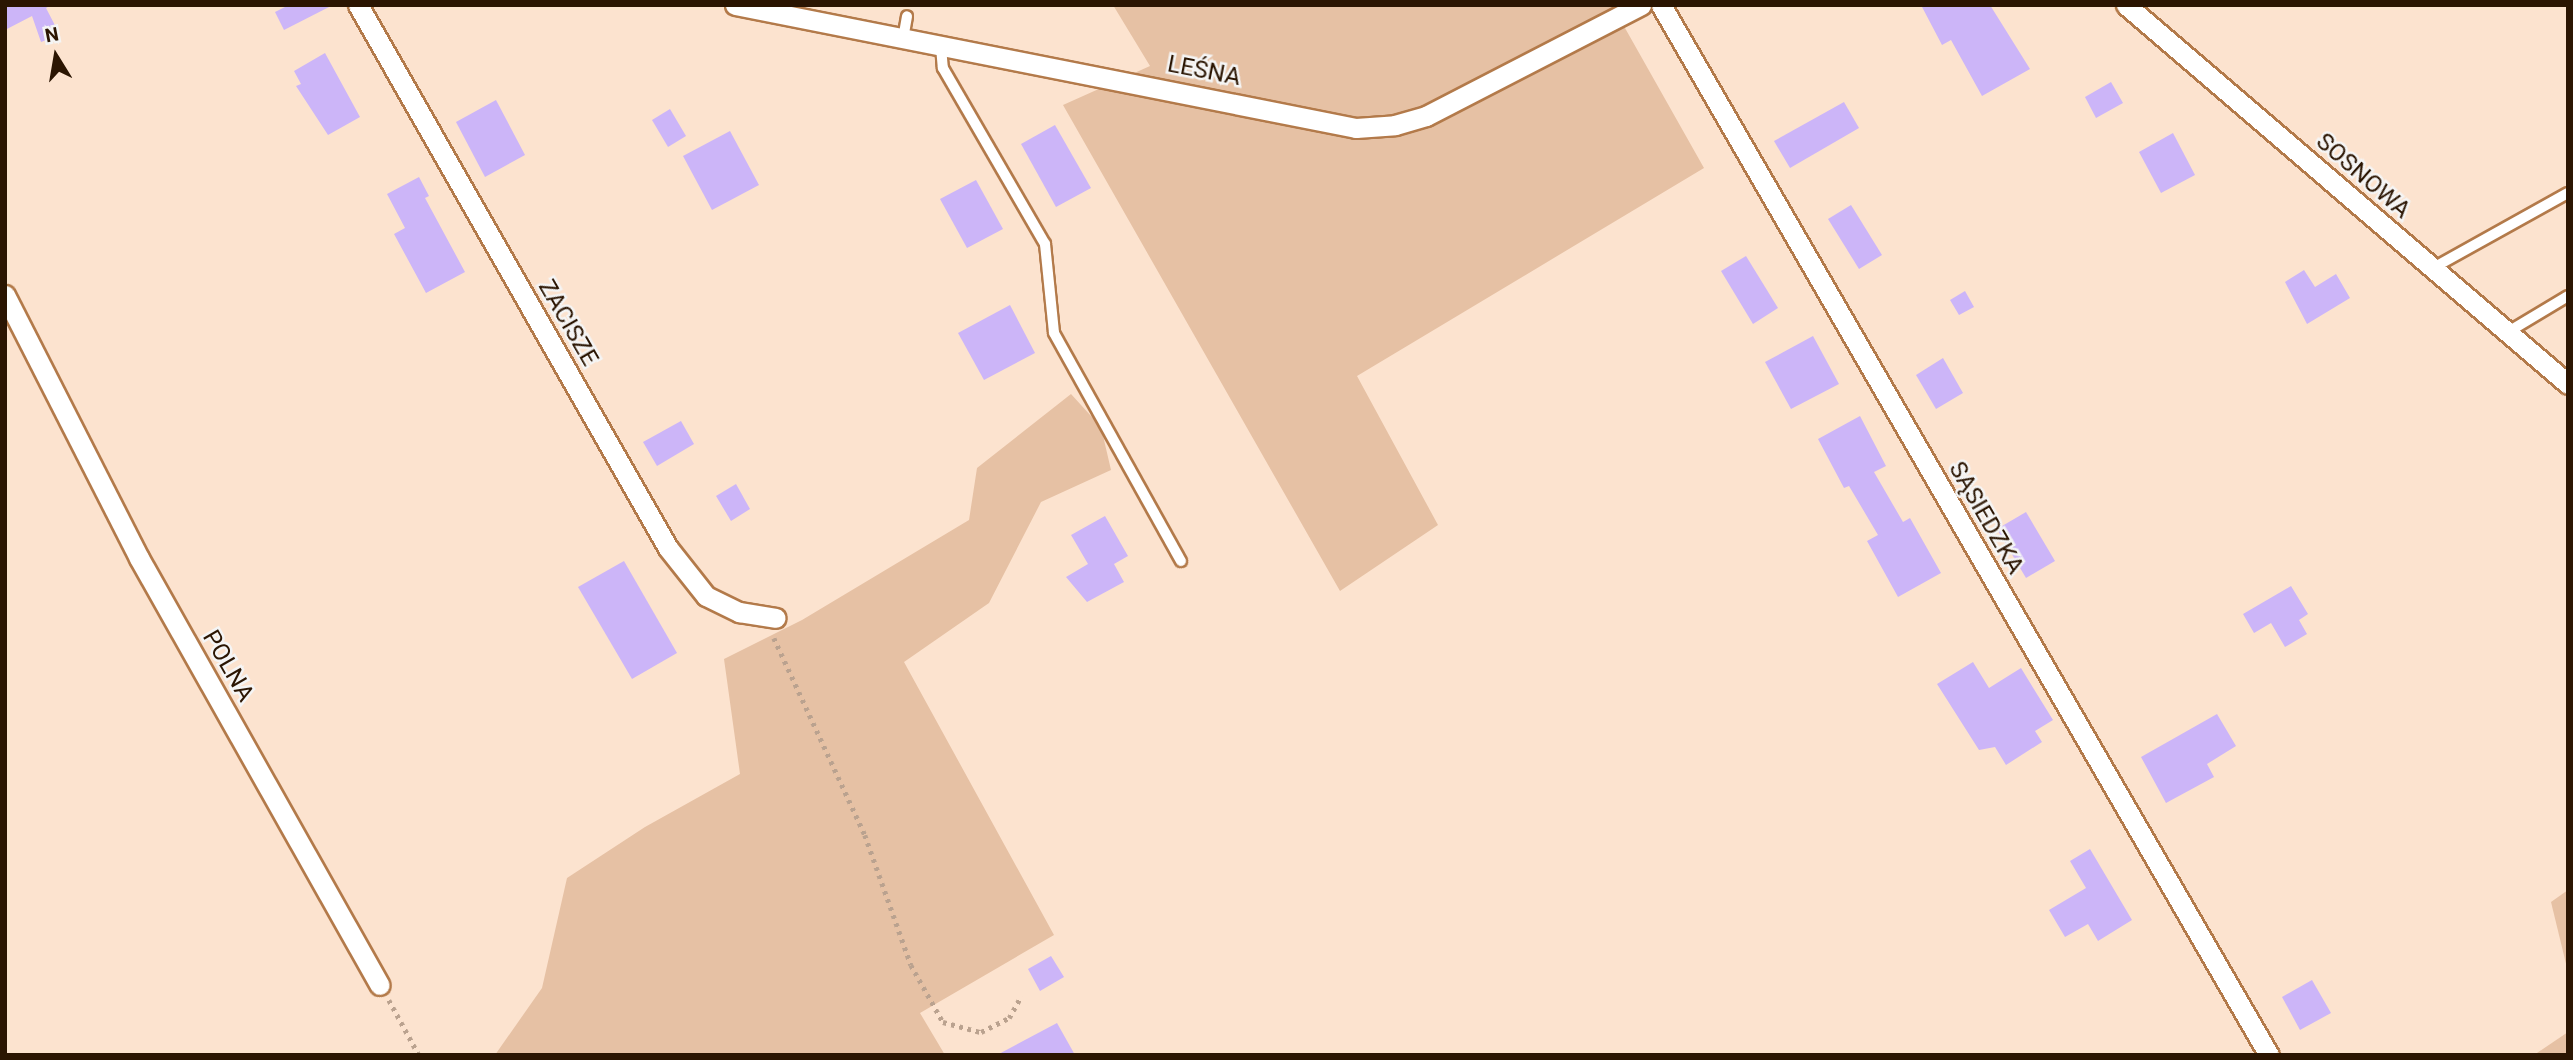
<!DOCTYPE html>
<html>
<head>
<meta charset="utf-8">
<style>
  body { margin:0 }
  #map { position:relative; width:2573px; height:1060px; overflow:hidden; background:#fce3cf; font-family:Roboto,sans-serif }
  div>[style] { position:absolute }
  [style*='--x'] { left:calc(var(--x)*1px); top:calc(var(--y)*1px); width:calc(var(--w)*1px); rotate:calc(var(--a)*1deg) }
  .green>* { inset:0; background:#e6c1a4 }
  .building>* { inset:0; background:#ccb5f8 }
  .path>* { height:4.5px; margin-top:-2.25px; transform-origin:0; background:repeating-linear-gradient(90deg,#baa28f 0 3.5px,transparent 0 8.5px) }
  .roads { filter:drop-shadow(2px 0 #b37a4a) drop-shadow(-2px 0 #b37a4a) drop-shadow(0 2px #b37a4a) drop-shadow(0 -2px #b37a4a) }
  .service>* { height:10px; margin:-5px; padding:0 5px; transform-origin:5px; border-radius:5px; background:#fff }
  .minor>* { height:19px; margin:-9.5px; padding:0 9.5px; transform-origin:9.5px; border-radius:9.5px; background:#fff }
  span { translate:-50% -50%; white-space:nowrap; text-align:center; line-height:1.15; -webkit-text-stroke:5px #f5f5f5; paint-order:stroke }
  .street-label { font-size:24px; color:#2b1502 }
  .frame { position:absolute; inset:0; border:7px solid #2b1502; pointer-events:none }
  .north { position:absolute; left:21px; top:21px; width:70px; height:70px; -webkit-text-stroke:5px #f5f5f5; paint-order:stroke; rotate:349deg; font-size:19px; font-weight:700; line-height:28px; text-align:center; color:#2b1502 }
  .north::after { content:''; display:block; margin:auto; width:24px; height:32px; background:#2b1502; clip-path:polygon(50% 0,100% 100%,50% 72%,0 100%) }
</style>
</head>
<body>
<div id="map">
  <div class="green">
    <div style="clip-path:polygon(1113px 5px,1612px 5px,1704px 168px,1357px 376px,1438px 525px,1340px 591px,1063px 105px,1150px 66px)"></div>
    <div style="clip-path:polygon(1071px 394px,1101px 427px,1111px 470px,1041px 502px,989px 603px,904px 662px,1054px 935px,920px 1013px,945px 1055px,495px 1055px,542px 988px,567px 878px,645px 827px,740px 774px,724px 659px,802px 620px,969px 520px,977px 468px)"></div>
    <div style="clip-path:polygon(2568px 890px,2568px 972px,2551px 902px)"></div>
    <div style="clip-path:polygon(2568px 1032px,2568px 1055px,2534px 1055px)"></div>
  </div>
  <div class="building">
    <div style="clip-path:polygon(5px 5px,51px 5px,46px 8px,60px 35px,41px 42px,32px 16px,5px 30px)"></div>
    <div style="clip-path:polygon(289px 5px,333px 5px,284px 30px,275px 12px)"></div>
    <div style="clip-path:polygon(1921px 5px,1990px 5px,2030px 69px,1982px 96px,1951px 40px,1942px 45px)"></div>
    <div style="clip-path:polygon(325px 53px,360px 117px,328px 135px,296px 86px,301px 84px,294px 71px)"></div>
    <div style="clip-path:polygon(2111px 82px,2123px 103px,2096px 118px,2085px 97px)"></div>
    <div style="clip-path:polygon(496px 100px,525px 155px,485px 177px,456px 122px)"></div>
    <div style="clip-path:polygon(1844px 102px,1859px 128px,1790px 168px,1774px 141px)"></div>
    <div style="clip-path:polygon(670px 109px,686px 136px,668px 147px,652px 120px)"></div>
    <div style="clip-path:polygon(1055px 125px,1091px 188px,1056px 207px,1021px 144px)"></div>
    <div style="clip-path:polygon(730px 131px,759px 185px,712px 210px,683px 156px)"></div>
    <div style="clip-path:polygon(2173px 133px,2195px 175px,2161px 193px,2139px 152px)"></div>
    <div style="clip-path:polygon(419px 177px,429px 196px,425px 198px,465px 272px,426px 293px,394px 234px,405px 228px,387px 194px)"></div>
    <div style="clip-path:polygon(976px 180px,1003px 229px,967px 248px,940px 199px)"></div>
    <div style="clip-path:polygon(1851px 205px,1882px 255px,1859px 269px,1828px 219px)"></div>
    <div style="clip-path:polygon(1746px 256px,1778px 308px,1753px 324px,1721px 271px)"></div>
    <div style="clip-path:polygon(2304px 270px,2315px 287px,2336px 274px,2350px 298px,2307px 324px,2285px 282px)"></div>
    <div style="clip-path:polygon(1965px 291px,1974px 307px,1959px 315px,1950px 300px)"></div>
    <div style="clip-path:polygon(1010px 305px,1035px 353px,984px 380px,958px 333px)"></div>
    <div style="clip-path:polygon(1813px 336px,1839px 384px,1791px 409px,1765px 362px)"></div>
    <div style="clip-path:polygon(1943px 358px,1963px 393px,1936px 409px,1916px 375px)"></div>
    <div style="clip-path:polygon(1860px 416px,1886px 466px,1874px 472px,1903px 522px,1910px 518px,1941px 573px,1898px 597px,1867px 541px,1878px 535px,1849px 486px,1844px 488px,1818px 439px)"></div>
    <div style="clip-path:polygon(681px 421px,694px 444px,657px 466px,643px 442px)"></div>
    <div style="clip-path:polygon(736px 484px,750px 509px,731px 521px,716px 496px)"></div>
    <div style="clip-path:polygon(2026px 512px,2055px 561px,2026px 578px,1997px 529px)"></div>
    <div style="clip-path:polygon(1105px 516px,1128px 556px,1114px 564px,1124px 582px,1087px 602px,1066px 577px,1088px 564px,1071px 535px)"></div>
    <div style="clip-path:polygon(624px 561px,677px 653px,632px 679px,578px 587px)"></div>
    <div style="clip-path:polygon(2291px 586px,2308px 614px,2299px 620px,2307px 634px,2285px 647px,2271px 623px,2254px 633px,2243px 614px)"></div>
    <div style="clip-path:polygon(1973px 662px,1989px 688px,2021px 668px,2053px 720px,2035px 731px,2042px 742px,2006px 765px,1995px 747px,1979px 750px,1937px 684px)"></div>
    <div style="clip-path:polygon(2217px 714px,2236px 746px,2207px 764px,2214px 777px,2166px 803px,2141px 757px)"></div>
    <div style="clip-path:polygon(2090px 849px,2132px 920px,2098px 941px,2088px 924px,2065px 937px,2049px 910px,2086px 888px,2070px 861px)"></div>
    <div style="clip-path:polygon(1051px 956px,1064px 977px,1040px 991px,1028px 969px)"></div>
    <div style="clip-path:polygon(2312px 980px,2331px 1013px,2300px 1030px,2282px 997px)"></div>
    <div style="clip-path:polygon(1057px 1023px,1075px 1055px,997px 1055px)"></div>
  </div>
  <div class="path">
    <div style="--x:774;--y:638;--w:217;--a:65.2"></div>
    <div style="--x:865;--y:835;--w:138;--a:70.5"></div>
    <div style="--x:911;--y:965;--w:65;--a:60.7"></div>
    <div style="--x:943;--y:1022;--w:39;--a:15"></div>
    <div style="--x:981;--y:1032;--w:31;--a:-27"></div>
    <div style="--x:1009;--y:1018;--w:25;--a:-61"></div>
    <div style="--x:389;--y:1000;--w:63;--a:61.4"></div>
  </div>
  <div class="roads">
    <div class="service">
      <div style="--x:903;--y:39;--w:23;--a:-80"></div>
      <div style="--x:941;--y:47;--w:21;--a:85"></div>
      <div style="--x:943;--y:68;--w:203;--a:59.9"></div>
      <div style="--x:1045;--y:244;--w:89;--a:84.2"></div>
      <div style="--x:1054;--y:333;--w:261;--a:60.9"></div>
      <div style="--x:2433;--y:268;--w:154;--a:-29.1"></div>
      <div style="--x:2508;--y:332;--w:70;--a:-31"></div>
    </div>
    <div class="minor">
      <div style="--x:358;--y:5;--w:625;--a:60.28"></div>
      <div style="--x:668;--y:548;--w:61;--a:51.6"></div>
      <div style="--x:706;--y:596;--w:37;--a:26"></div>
      <div style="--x:739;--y:612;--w:37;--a:9"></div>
      <div style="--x:735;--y:5;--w:633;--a:11.2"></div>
      <div style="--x:1356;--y:128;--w:39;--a:-4"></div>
      <div style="--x:1395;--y:125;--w:32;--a:-16"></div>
      <div style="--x:1426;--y:116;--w:242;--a:-27.3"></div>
      <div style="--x:1661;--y:5;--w:1213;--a:59.93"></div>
      <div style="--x:2126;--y:5;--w:582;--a:40.61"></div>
      <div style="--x:5;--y:295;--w:295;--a:63"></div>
      <div style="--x:139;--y:558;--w:490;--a:60.6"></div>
    </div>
  </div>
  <div class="street-label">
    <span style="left:1204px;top:71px;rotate:11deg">LEŚNA</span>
    <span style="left:2363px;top:176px;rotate:41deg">SOSNOWA</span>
    <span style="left:568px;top:323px;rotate:60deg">ZACISZE</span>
    <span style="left:1986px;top:518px;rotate:60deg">SĄSIEDZKA</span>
    <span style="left:228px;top:666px;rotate:60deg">POLNA</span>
  </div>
  <div class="frame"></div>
  <div class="north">N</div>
</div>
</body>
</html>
